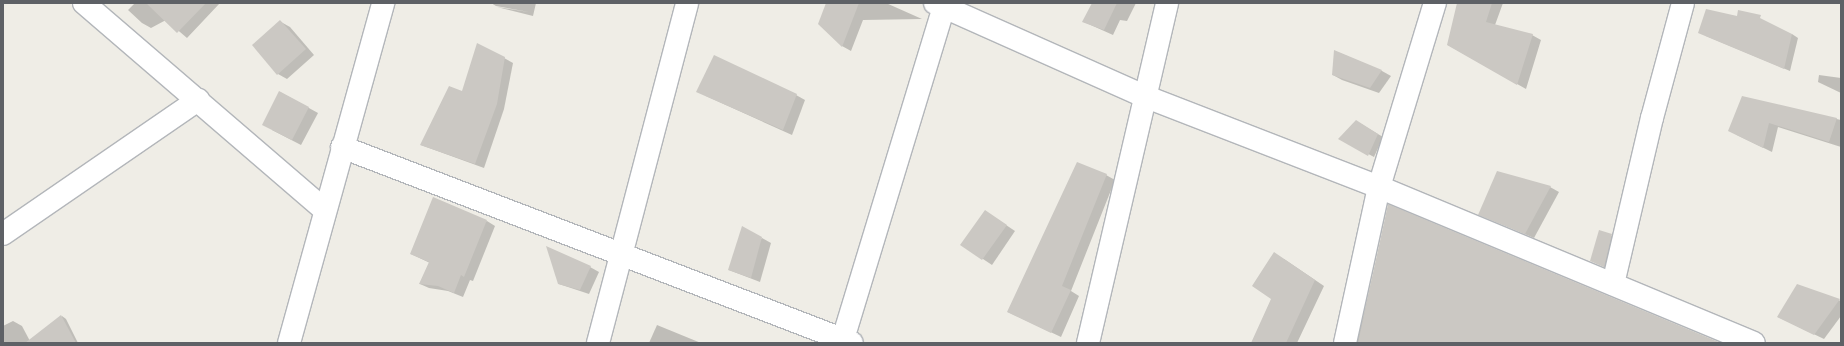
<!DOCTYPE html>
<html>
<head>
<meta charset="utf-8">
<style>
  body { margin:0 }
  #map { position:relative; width:1844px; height:346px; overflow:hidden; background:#efede6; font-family:"IBM Plex Sans",sans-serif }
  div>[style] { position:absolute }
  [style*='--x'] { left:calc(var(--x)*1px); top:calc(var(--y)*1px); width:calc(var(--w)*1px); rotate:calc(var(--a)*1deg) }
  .shadow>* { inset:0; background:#0003 }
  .building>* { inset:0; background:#cbc8c3 }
  .roads { filter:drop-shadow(1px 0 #b3b6ba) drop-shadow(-1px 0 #b3b6ba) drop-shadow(0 1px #b3b6ba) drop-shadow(0 -1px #b3b6ba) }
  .minor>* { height:22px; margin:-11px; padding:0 11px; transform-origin:11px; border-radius:11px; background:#fff }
  .secondary>* { height:22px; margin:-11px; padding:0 11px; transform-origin:11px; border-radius:11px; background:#fff }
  span { translate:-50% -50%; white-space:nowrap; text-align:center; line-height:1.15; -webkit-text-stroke:3.5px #fff; paint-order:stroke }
  .frame { position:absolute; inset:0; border:4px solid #5e6166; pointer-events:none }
</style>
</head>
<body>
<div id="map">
  <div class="shadow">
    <div style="clip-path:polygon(135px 3px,220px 3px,187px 38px,166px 20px,151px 28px,142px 23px,128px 10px)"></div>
    <div style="clip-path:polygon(536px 3px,533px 16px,497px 7px,529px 12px,496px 6px,491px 3px)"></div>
    <div style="clip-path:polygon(828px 3px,886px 3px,922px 19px,863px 20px,851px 51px,842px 46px)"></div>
    <div style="clip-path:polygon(1093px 3px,1136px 3px,1127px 21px,1120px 20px,1113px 35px,1084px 22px)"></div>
    <div style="clip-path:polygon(1458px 3px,1503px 3px,1495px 25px,1532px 35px,1541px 40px,1526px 89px,1448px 45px)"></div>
    <div style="clip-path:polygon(281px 22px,290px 27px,314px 55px,287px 79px,278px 74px)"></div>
    <div style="clip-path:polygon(1792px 34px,1798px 38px,1790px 71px,1706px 36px)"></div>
    <div style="clip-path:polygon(1335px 51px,1382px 71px,1391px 76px,1379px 93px,1342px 80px,1333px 75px)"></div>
    <div style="clip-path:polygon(504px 58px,513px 63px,504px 109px,484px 168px,421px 145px)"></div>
    <div style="clip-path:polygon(1819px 75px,1841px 78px,1841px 93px,1818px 82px)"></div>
    <div style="clip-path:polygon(280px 92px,318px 113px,301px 145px,272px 130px)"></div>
    <div style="clip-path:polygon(796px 95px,805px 100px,792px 135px,706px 96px)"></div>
    <div style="clip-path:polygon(1743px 98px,1841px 120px,1841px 147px,1778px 127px,1772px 152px,1737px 135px)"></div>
    <div style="clip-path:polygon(1356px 121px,1383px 137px,1374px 157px,1340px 139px)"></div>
    <div style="clip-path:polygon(1106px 175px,1115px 180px,1071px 291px,1079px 296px,1061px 337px,1008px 312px)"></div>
    <div style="clip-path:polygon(1550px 187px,1559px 192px,1534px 238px,1479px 214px)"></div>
    <div style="clip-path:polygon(1389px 206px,1719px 343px,1357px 343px)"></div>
    <div style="clip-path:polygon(985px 211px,1015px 231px,992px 265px,962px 245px)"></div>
    <div style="clip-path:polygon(487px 221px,495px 226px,473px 281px,470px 280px,463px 297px,448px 291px,429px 288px,420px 284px,430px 263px,411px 254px)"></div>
    <div style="clip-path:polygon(1612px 235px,1616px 238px,1609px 269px,1596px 263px)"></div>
    <div style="clip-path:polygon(762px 238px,771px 243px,760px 282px,729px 270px)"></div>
    <div style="clip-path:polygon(1284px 259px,1324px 286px,1297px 343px,1252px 343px,1272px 298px)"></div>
    <div style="clip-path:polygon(590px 267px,599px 272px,589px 294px,559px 284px)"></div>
    <div style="clip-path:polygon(1798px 286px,1841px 301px,1841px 316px,1824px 339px,1778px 317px)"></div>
    <div style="clip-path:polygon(62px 316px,66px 319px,78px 343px,53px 343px)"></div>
    <div style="clip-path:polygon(13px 321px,22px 326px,31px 343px,3px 343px,3px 326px)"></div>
    <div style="clip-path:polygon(657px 325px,701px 343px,649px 343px)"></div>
  </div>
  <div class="building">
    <div style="clip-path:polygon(146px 3px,206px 3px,177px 33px)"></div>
    <div style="clip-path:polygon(826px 3px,859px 3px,842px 47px,818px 24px)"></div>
    <div style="clip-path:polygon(1092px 3px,1117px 3px,1104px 30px,1082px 22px)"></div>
    <div style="clip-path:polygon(1457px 3px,1492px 3px,1486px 22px,1533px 34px,1517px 85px,1447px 45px)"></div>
    <div style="clip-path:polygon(1706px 9px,1737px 16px,1738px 10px,1761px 15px,1760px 18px,1792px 34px,1784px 69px,1698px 33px)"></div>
    <div style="clip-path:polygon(280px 20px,306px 49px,277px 75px,252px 45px)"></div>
    <div style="clip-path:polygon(477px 43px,505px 57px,497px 104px,475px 164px,420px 145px,449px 86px,462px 91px)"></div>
    <div style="clip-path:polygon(1334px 50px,1382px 70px,1370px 88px,1332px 75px)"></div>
    <div style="clip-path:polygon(714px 55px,797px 94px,783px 130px,696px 92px)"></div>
    <div style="clip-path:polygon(279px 91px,309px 107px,292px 140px,262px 125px)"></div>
    <div style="clip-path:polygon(1742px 96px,1837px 118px,1829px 142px,1769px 123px,1763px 148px,1728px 131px)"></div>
    <div style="clip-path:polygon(1356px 120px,1378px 134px,1368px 156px,1338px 139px)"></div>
    <div style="clip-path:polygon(1077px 162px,1107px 174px,1062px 286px,1071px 290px,1051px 333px,1007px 312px)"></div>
    <div style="clip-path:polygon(1497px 171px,1551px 186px,1525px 234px,1478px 215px)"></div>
    <div style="clip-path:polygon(433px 197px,487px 220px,464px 277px,461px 275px,454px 293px,438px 286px,419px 284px,429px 262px,410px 254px)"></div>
    <div style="clip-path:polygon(1388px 204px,1721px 343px,1358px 343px)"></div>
    <div style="clip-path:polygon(985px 210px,1007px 225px,982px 260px,960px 245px)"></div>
    <div style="clip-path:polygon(742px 226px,762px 237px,751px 278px,728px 270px)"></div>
    <div style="clip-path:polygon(1599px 230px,1612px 234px,1604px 267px,1590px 261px)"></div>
    <div style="clip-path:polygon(546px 246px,591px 266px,580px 290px,558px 284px)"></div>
    <div style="clip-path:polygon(1274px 252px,1315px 280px,1286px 343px,1251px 343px,1271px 299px,1252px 286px)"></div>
    <div style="clip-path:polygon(1797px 284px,1840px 299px,1814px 335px,1777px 317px)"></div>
    <div style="clip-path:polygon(61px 315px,76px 343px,25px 343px)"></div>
  </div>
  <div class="roads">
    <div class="minor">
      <div style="--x:84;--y:3;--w:318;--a:40.7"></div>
      <div style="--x:935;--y:3;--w:229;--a:24"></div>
      <div style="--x:1144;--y:96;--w:252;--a:21.2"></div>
      <div style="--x:1379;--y:187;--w:406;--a:22.6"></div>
      <div style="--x:342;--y:147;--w:546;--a:21.02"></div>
      <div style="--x:3;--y:234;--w:237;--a:-34.5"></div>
      <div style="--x:1613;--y:284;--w:171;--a:-76.8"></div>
      <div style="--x:1652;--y:118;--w:119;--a:-74.9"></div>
      <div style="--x:843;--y:339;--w:351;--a:-73.1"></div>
      <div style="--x:598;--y:343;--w:351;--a:-75.3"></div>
      <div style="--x:1088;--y:343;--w:349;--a:-76.9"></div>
      <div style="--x:1345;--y:343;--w:160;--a:-77.7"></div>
      <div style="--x:1379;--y:187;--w:192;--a:-73.1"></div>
    </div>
    <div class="secondary">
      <div style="--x:289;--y:343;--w:353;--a:-74.5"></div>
    </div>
  </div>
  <div class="frame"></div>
</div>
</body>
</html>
